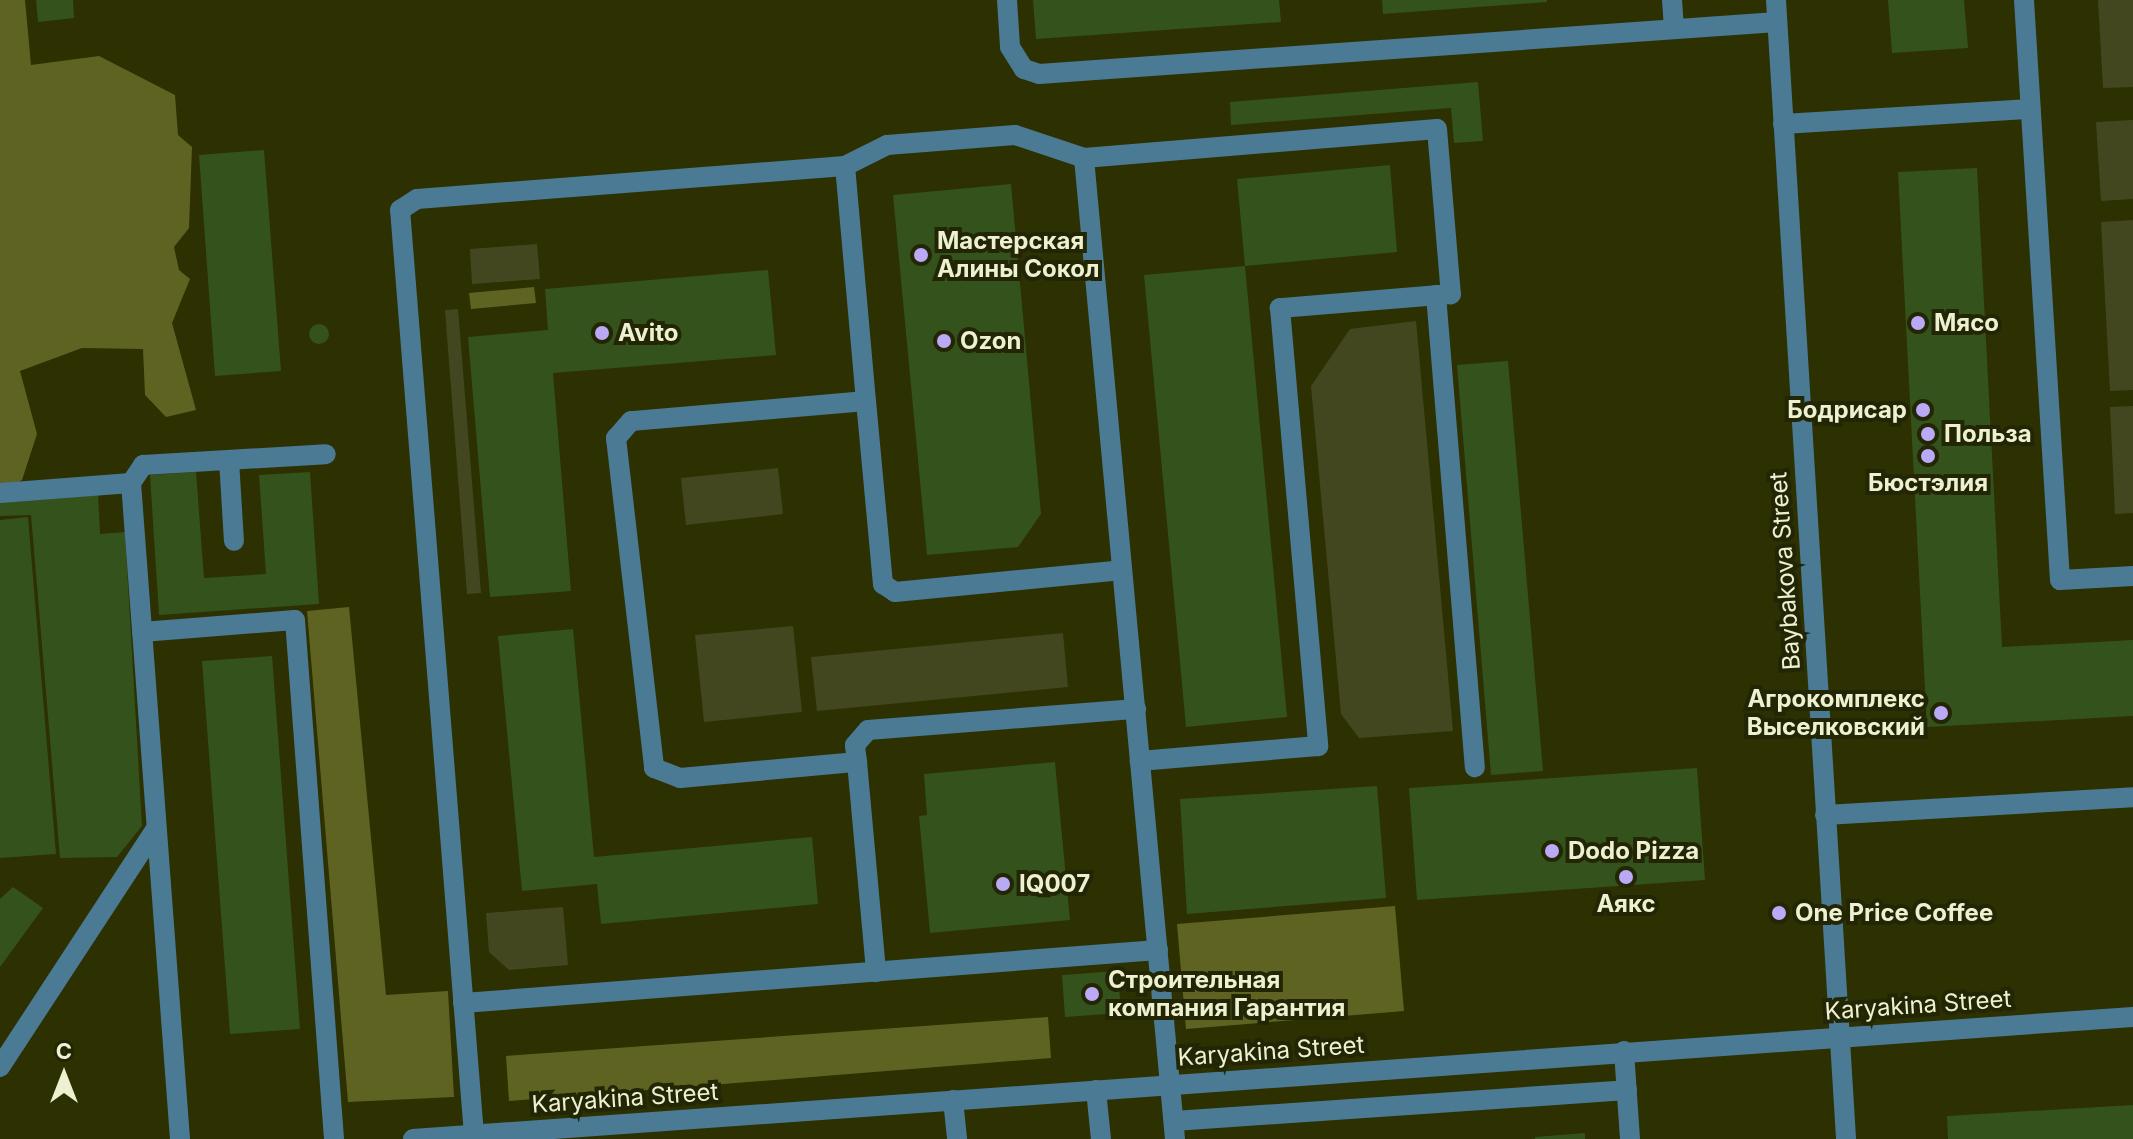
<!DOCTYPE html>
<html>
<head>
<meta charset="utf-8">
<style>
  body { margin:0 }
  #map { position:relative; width:2133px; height:1139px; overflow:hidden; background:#2d3000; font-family:Inter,sans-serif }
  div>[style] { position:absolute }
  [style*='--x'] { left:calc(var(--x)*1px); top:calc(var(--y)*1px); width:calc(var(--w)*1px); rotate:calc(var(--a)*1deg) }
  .green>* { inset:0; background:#434720 }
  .forest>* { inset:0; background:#5e6322 }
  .building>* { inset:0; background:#34521c }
  .round { border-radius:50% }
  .minor>* { height:20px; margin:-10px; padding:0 10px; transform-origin:10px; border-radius:10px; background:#4a7a94 }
  .dots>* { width:22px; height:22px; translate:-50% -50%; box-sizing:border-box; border:4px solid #232605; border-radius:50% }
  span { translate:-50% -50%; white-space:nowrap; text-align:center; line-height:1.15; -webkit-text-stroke:8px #232605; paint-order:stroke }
  .poi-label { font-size:24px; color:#edf1d1; font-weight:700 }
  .left { translate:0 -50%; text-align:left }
  .right { translate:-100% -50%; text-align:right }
  .street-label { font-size:24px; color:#edf1d1 }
  .north { position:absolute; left:24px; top:1035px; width:80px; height:80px; -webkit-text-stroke:6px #232605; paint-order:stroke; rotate:0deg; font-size:22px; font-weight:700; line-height:32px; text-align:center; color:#edf1d1 }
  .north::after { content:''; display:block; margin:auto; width:28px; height:36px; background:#edf1d1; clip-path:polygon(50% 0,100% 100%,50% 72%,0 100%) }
</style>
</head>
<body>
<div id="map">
  <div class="green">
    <div style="clip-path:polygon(2098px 0,2133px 0,2133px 87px,2103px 88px)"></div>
    <div style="clip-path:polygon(2133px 120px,2133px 199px,2101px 201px,2096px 122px)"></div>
    <div style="clip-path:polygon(2133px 220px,2133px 390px,2110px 391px,2101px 222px)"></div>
    <div style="clip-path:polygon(537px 244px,540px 279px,472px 284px,470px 249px)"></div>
    <div style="clip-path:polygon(458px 309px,481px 593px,467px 594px,445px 310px)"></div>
    <div style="clip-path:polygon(1416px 321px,1453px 731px,1359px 738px,1341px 714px,1311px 386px,1350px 329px)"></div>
    <div style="clip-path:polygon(2133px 406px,2133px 513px,2115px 514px,2110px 407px)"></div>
    <div style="clip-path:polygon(778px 468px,783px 514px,686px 525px,681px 478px)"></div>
    <div style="clip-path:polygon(793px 626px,802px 712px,704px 722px,695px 635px)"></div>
    <div style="clip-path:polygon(1063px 633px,1068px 687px,817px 711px,811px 657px)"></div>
    <div style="clip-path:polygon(563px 907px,568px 965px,509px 970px,489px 952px,486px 913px)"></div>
  </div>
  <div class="forest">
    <div style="clip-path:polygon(0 0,25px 0,31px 65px,99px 56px,175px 95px,178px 135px,192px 147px,189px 228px,174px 247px,179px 270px,190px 279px,172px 323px,196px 410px,166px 417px,145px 395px,143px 349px,82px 348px,20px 371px,37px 434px,22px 480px,0 493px)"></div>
    <div style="clip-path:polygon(534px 287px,536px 303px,471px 309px,469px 293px)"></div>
    <div style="clip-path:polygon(349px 607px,386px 995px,448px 991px,454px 1097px,348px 1102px,307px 611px)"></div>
    <div style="clip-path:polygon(1395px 906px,1404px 1011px,1186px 1029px,1177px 924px)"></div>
    <div style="clip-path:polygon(1048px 1017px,1051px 1058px,509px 1101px,506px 1056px)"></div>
  </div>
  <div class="building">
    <div style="clip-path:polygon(36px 0,73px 0,74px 18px,38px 22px)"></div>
    <div style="clip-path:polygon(1033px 0,1279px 0,1281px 22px,1036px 39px)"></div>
    <div style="clip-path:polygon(1382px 0,1547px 0,1547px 2px,1383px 14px)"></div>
    <div style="clip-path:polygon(1888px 0,1964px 0,1968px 48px,1892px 53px)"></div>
    <div style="clip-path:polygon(1478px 82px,1483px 141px,1454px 143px,1451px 108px,1231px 125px,1230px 102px)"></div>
    <div style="clip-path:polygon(264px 150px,281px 371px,215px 376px,199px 155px)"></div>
    <div style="clip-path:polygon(1390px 165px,1397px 252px,1245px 266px,1237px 179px)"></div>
    <div style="clip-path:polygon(1977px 168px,2002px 647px,2133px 640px,2133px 716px,1927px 727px,1898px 172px)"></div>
    <div style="clip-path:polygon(1011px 184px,1041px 514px,1018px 547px,927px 555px,893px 195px)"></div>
    <div style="clip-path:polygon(1245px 266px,1287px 717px,1186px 727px,1144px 275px)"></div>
    <div style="clip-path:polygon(768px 270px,776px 355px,553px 373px,571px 591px,490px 597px,468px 337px,548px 330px,545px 289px)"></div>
    <div class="round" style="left:309px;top:324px;width:20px;height:20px"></div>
    <div style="clip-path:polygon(1508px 361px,1543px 771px,1491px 775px,1457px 365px)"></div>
    <div style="clip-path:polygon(196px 472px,204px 578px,266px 574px,259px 475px,310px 472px,319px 604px,159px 615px,150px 475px)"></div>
    <div style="clip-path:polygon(98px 493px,100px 534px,125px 532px,142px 826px,117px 857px,60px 858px,31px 515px,0 516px,0 501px)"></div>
    <div style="clip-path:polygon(28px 517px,56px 854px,0 858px,0 520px)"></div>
    <div style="clip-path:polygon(573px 629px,594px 857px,812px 837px,818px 904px,601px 924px,597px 884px,522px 891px,498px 636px)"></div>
    <div style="clip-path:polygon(272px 656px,300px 1029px,230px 1034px,202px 661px)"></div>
    <div style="clip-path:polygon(1055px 762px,1070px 920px,930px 933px,919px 816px,927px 815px,924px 774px)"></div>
    <div style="clip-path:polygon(1697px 768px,1705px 880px,1417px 900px,1409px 788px)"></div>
    <div style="clip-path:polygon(1377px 786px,1386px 898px,1187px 914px,1180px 799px)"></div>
    <div style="clip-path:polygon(13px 887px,43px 908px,0 967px,0 899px)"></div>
    <div style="clip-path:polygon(1118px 971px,1121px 1013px,1065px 1017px,1062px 975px)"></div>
    <div style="clip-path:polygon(2133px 1105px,2133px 1139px,1948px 1139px,1947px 1116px)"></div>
    <div style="clip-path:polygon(1585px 1133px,1585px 1139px,1535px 1139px,1535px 1137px)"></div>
  </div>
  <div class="minor">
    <div style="--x:1007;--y:0;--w:47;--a:86.3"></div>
    <div style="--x:1010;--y:47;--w:26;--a:58"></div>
    <div style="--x:1024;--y:69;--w:16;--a:18"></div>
    <div style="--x:1039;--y:74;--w:740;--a:-4.03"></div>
    <div style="--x:1672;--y:0;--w:29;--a:86"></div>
    <div style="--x:1776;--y:0;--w:1141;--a:86.48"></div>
    <div style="--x:2024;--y:0;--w:581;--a:86.45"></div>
    <div style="--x:2060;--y:580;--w:73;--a:-3.1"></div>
    <div style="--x:1783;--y:124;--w:248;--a:-3.5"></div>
    <div style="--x:1084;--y:158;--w:354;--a:-4.7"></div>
    <div style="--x:1437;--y:129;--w:166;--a:85.2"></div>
    <div style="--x:1451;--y:294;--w:172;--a:175.3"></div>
    <div style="--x:1280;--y:308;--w:440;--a:85"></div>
    <div style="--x:1318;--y:746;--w:179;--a:175.2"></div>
    <div style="--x:845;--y:166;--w:236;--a:84.9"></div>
    <div style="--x:866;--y:401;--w:236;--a:175.1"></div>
    <div style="--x:631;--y:421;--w:23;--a:131"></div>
    <div style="--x:616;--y:438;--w:332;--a:83.4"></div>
    <div style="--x:654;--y:768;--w:28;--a:21"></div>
    <div style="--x:680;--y:778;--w:178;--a:-5.2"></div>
    <div style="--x:857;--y:762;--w:211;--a:84.8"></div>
    <div style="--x:1436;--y:295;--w:474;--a:85.3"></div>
    <div style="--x:866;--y:401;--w:184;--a:84.7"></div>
    <div style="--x:883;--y:584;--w:14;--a:34"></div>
    <div style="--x:895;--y:592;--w:228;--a:-5.5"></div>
    <div style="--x:229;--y:460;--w:81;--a:86.5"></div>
    <div style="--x:0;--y:493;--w:131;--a:-4.4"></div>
    <div style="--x:142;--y:632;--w:153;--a:-4.5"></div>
    <div style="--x:295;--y:620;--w:520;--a:85.7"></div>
    <div style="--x:857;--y:762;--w:17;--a:-97"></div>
    <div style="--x:855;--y:745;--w:20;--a:-49"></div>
    <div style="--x:868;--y:730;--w:269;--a:-4.5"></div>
    <div style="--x:1825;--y:815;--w:309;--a:-3.3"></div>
    <div style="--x:463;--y:1003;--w:697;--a:-4.36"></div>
    <div style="--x:1624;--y:1051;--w:88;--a:86.1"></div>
    <div style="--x:0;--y:1067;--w:285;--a:-56.8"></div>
    <div style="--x:1096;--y:1090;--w:49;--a:84.2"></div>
    <div style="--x:953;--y:1100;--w:39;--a:84"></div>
    <div style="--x:1174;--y:1121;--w:454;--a:-3.9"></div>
    <div style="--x:474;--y:1135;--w:928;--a:-94.57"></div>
    <div style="--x:400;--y:210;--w:20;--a:-33"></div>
    <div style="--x:417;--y:199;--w:429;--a:-4.4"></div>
    <div style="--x:845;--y:166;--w:47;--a:-26.6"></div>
    <div style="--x:887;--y:145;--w:128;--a:-4.5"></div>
    <div style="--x:1015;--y:135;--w:73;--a:18.4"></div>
    <div style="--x:1084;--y:158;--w:985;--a:84.7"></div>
    <div style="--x:180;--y:1139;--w:658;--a:-94.27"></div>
    <div style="--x:131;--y:483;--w:22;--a:-56"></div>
    <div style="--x:143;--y:465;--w:183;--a:-3.4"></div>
    <div style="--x:413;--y:1139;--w:1724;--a:-4.06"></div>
  </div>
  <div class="dots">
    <div style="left:921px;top:255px;background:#baaaf6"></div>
    <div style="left:1918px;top:323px;background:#baaaf6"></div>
    <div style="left:602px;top:333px;background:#baaaf6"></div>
    <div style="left:944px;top:341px;background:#baaaf6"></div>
    <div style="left:1923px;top:410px;background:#baaaf6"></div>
    <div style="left:1928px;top:434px;background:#baaaf6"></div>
    <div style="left:1928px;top:456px;background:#baaaf6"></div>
    <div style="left:1941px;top:713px;background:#baaaf6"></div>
    <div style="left:1552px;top:851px;background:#baaaf6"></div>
    <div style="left:1626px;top:877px;background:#baaaf6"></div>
    <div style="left:1003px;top:884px;background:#baaaf6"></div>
    <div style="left:1779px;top:913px;background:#baaaf6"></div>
    <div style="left:1092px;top:994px;background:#baaaf6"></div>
  </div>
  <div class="poi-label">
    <span class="left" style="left:937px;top:255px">Мастерская<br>Алины Сокол</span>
    <span class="left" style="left:1934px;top:323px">Мясо</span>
    <span class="left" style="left:618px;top:333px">Avito</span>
    <span class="left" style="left:960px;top:341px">Ozon</span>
    <span class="right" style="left:1907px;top:410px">Бодрисар</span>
    <span class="left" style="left:1944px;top:434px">Польза</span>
    <span style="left:1928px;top:483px">Бюстэлия</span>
    <span class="right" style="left:1925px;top:713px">Агрокомплекс<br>Выселковский</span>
    <span class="left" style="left:1568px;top:851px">Dodo Pizza</span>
    <span class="left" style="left:1019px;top:884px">IQ007</span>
    <span style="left:1626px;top:904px">Аякс</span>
    <span class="left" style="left:1795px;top:913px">One Price Coffee</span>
    <span class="left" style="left:1108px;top:994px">Строительная<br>компания Гарантия</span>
  </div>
  <div class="street-label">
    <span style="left:1785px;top:571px;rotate:-94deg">Baybakova Street</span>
    <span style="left:1918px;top:1005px;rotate:-4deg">Karyakina Street</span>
    <span style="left:1271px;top:1051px;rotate:-4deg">Karyakina Street</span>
    <span style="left:625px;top:1098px;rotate:-4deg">Karyakina Street</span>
  </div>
  <div class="north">С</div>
</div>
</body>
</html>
